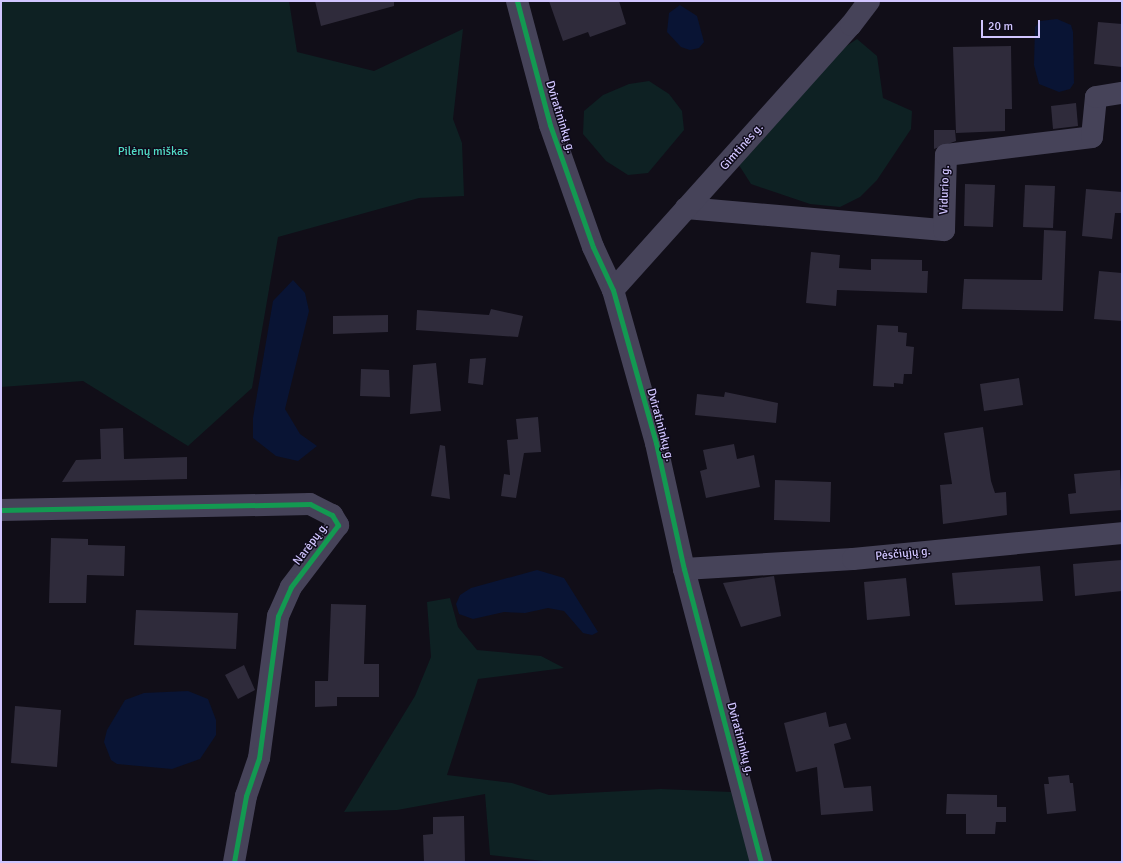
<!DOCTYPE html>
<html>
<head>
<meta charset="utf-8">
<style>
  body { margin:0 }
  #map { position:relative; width:1123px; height:863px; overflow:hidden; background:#110e18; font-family:Signika,sans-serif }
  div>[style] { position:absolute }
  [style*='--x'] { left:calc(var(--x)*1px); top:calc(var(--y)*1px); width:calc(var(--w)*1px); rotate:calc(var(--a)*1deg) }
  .green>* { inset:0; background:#0e2123 }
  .water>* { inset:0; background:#091434 }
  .building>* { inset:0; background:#2f2b3b }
  .minor>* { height:22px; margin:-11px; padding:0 11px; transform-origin:11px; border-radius:11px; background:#464359 }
  .cycleway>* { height:5px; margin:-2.5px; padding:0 2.5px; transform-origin:2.5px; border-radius:2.5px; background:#139951 }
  span { translate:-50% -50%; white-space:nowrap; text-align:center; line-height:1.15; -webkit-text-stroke:3px #0f0b1b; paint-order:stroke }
  .street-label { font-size:12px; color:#d1c5ff }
  .park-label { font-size:12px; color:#52dec7 }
  .frame { position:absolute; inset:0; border:2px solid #d1c5ff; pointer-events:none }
  .scale { position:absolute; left:981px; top:20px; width:59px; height:18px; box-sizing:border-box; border:2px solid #d1c5ff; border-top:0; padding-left:5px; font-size:12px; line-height:14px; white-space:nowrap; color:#d1c5ff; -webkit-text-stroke:3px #0f0b1b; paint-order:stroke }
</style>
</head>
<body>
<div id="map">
  <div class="green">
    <div style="clip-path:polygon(1px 1px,289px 1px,297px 52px,374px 71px,463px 29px,453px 119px,462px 143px,464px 196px,419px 198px,278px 237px,252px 388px,188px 446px,83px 381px,1px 387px)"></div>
    <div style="clip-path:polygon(857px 39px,877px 56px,883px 98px,912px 111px,911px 129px,877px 180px,860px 197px,840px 207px,810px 204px,751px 184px,737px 162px,827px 59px)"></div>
    <div style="clip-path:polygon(649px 81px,669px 94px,682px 111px,684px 130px,648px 173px,628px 175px,606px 161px,583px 134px,584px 111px,603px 95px,629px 84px)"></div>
    <div style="clip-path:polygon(450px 598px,458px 627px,477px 650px,541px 656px,564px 668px,478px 679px,447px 775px,512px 783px,549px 795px,661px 789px,731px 792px,751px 862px,552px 862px,490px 855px,485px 794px,397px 810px,344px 812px,415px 696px,431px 657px,427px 602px)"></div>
  </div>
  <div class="water">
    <div style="clip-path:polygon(680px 5px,697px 16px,704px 42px,699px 48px,690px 50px,681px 47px,667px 32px,669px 13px)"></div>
    <div style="clip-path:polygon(1057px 19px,1071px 25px,1073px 32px,1074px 83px,1070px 89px,1059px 92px,1039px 84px,1034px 65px,1035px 27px,1040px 21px)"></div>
    <div style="clip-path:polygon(293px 280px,305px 293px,309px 311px,285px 409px,300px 434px,317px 446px,298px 461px,276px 456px,253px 438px,253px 418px,273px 301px)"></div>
    <div style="clip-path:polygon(537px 570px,564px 578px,598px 632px,592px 635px,583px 633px,564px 611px,548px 608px,525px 613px,504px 612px,473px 619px,459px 614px,456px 604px,460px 595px,471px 588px)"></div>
    <div style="clip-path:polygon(188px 691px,208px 699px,216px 720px,216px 735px,200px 759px,172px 769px,117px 764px,111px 760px,104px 742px,107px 730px,125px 700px,144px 693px)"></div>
  </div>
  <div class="building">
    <div style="clip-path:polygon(315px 1px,394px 1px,394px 6px,321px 26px)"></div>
    <div style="clip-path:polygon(549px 1px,619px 1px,626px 24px,590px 37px,588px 32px,563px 41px)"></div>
    <div style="clip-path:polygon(1098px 22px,1122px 24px,1122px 67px,1094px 64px)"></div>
    <div style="clip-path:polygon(1011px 46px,1012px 109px,1005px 109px,1005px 131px,956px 133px,953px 47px)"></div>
    <div style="clip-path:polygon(1076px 103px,1078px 126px,1053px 129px,1051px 106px)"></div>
    <div style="clip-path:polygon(934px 130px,955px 130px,956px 141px,934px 149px)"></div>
    <div style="clip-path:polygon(965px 184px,995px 185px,993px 227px,964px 226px)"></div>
    <div style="clip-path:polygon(1025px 185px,1055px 186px,1053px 228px,1023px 227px)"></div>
    <div style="clip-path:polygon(1086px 189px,1122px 192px,1122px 213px,1115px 213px,1112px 239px,1082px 236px)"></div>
    <div style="clip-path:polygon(1044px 230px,1066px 231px,1063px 311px,962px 309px,964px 279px,1042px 280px)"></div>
    <div style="clip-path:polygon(811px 252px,840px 255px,839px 268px,871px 270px,871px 259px,922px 260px,922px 271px,928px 271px,927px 293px,837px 290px,836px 306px,806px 303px)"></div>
    <div style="clip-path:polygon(1099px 271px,1122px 273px,1122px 321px,1094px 319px)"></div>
    <div style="clip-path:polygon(491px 309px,523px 316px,518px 337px,416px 330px,417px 310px,489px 315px)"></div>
    <div style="clip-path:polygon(388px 315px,388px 332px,333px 334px,333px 316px)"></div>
    <div style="clip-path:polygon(877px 325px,898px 326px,898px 332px,907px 333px,906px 346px,914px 347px,912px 374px,904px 374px,903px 384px,894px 383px,894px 387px,873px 386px)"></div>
    <div style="clip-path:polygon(486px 358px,483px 385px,468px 383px,470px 359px)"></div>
    <div style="clip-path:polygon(436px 363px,441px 411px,410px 414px,413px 365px)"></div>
    <div style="clip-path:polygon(361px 369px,389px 370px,390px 397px,360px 396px)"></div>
    <div style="clip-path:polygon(1019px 378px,1023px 405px,984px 411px,980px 384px)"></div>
    <div style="clip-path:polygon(725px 392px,778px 403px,776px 423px,695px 415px,697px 394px,724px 397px)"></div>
    <div style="clip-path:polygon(538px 417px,541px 452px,524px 453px,516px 498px,501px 496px,504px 474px,510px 475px,507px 440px,518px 439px,516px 419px)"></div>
    <div style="clip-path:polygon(983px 427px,991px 481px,995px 493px,1006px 492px,1007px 515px,943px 524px,940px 485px,952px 484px,944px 433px)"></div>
    <div style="clip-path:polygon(123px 428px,124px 459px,187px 457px,187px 479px,62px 482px,76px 460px,101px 459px,100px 429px)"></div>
    <div style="clip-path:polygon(734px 444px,737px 459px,754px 455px,760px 487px,706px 498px,700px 471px,707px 469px,703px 450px)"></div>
    <div style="clip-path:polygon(440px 445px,445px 446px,450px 499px,431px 496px)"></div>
    <div style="clip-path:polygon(1120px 470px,1122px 510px,1070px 514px,1068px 494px,1076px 493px,1074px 474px)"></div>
    <div style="clip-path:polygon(775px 480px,831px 482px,830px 522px,774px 520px)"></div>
    <div style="clip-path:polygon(51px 538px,88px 539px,88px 545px,125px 546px,124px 576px,87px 575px,86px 603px,49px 603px)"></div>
    <div style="clip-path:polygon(1122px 560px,1122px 591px,1075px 596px,1073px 564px)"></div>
    <div style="clip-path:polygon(1040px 566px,1043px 601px,955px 605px,952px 573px)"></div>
    <div style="clip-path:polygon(774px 576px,781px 616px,741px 627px,723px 583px)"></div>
    <div style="clip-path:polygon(906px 578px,910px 616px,867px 620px,864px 582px)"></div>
    <div style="clip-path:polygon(331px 604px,366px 605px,364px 664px,379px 664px,379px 697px,337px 697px,337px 706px,315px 707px,315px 681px,328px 681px)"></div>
    <div style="clip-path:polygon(136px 610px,238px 613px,236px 649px,134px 645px)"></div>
    <div style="clip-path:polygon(244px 665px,255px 690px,238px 699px,225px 675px)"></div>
    <div style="clip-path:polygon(15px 706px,61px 710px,57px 767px,11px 763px)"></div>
    <div style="clip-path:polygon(826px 712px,829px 727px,846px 723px,851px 739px,834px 744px,844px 788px,871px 786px,873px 811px,821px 815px,817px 767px,796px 772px,784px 723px)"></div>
    <div style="clip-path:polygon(1069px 775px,1070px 783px,1073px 783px,1076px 811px,1047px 814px,1044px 784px,1049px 784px,1048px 777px)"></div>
    <div style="clip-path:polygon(947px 794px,997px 795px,997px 807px,1006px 807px,1006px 822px,996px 822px,995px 834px,966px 834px,966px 814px,946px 814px)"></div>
    <div style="clip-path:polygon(464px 816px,465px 862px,424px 862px,423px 835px,433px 834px,433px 817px)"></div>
  </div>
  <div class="minor">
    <div style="--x:517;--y:1;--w:128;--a:75.1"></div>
    <div style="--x:550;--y:125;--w:129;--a:70.6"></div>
    <div style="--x:593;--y:247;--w:47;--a:65.1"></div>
    <div style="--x:613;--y:290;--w:159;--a:74.3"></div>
    <div style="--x:656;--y:443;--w:129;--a:77.5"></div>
    <div style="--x:684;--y:569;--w:303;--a:75.3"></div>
    <div style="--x:686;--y:208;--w:259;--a:4.9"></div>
    <div style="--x:944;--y:230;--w:75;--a:-88.5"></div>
    <div style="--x:946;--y:155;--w:147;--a:-7"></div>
    <div style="--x:1092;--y:137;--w:40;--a:-84.3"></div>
    <div style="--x:1096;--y:97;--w:26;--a:-9"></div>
    <div style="--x:613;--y:290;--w:356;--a:-48.1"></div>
    <div style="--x:851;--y:25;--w:30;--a:-53"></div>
    <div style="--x:1;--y:510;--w:309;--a:-1.1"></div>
    <div style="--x:310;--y:504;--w:25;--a:27"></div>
    <div style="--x:332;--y:515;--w:12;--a:59"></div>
    <div style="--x:338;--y:525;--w:78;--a:127.2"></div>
    <div style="--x:291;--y:587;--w:32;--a:114"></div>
    <div style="--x:278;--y:616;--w:143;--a:97.6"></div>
    <div style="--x:259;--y:758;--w:40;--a:108.9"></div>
    <div style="--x:246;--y:796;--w:67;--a:100.3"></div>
    <div style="--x:684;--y:569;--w:169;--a:-3.4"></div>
    <div style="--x:853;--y:559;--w:270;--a:-5.5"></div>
  </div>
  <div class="cycleway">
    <div style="--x:517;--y:1;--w:128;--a:75.1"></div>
    <div style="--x:550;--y:125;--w:129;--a:70.6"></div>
    <div style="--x:593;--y:247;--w:47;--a:65.1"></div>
    <div style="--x:613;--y:290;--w:159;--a:74.3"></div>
    <div style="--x:656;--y:443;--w:129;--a:77.5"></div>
    <div style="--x:684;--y:569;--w:303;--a:75.3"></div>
    <div style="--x:1;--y:510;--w:309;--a:-1.1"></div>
    <div style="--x:310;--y:504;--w:25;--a:27"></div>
    <div style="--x:332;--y:515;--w:12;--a:59"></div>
    <div style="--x:338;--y:525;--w:78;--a:127.2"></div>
    <div style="--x:291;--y:587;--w:32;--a:114"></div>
    <div style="--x:278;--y:616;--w:143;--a:97.6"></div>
    <div style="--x:259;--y:758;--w:40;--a:108.9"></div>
    <div style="--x:246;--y:796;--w:67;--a:100.3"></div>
  </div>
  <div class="street-label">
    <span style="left:560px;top:117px;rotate:73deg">Dviratininkų g.</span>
    <span style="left:742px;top:147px;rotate:-48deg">Gimtinės g.</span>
    <span style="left:945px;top:190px;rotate:-88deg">Vidurio g.</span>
    <span style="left:660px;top:425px;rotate:75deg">Dviratininkų g.</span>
    <span style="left:311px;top:544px;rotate:-53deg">Narėpų g.</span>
    <span style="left:903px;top:554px;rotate:-6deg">Pėsčiųjų g.</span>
    <span style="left:740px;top:739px;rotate:75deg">Dviratininkų g.</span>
  </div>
  <div class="park-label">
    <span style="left:153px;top:152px">Pilėnų miškas</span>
  </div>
  <div class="frame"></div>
  <div class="scale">20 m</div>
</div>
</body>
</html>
